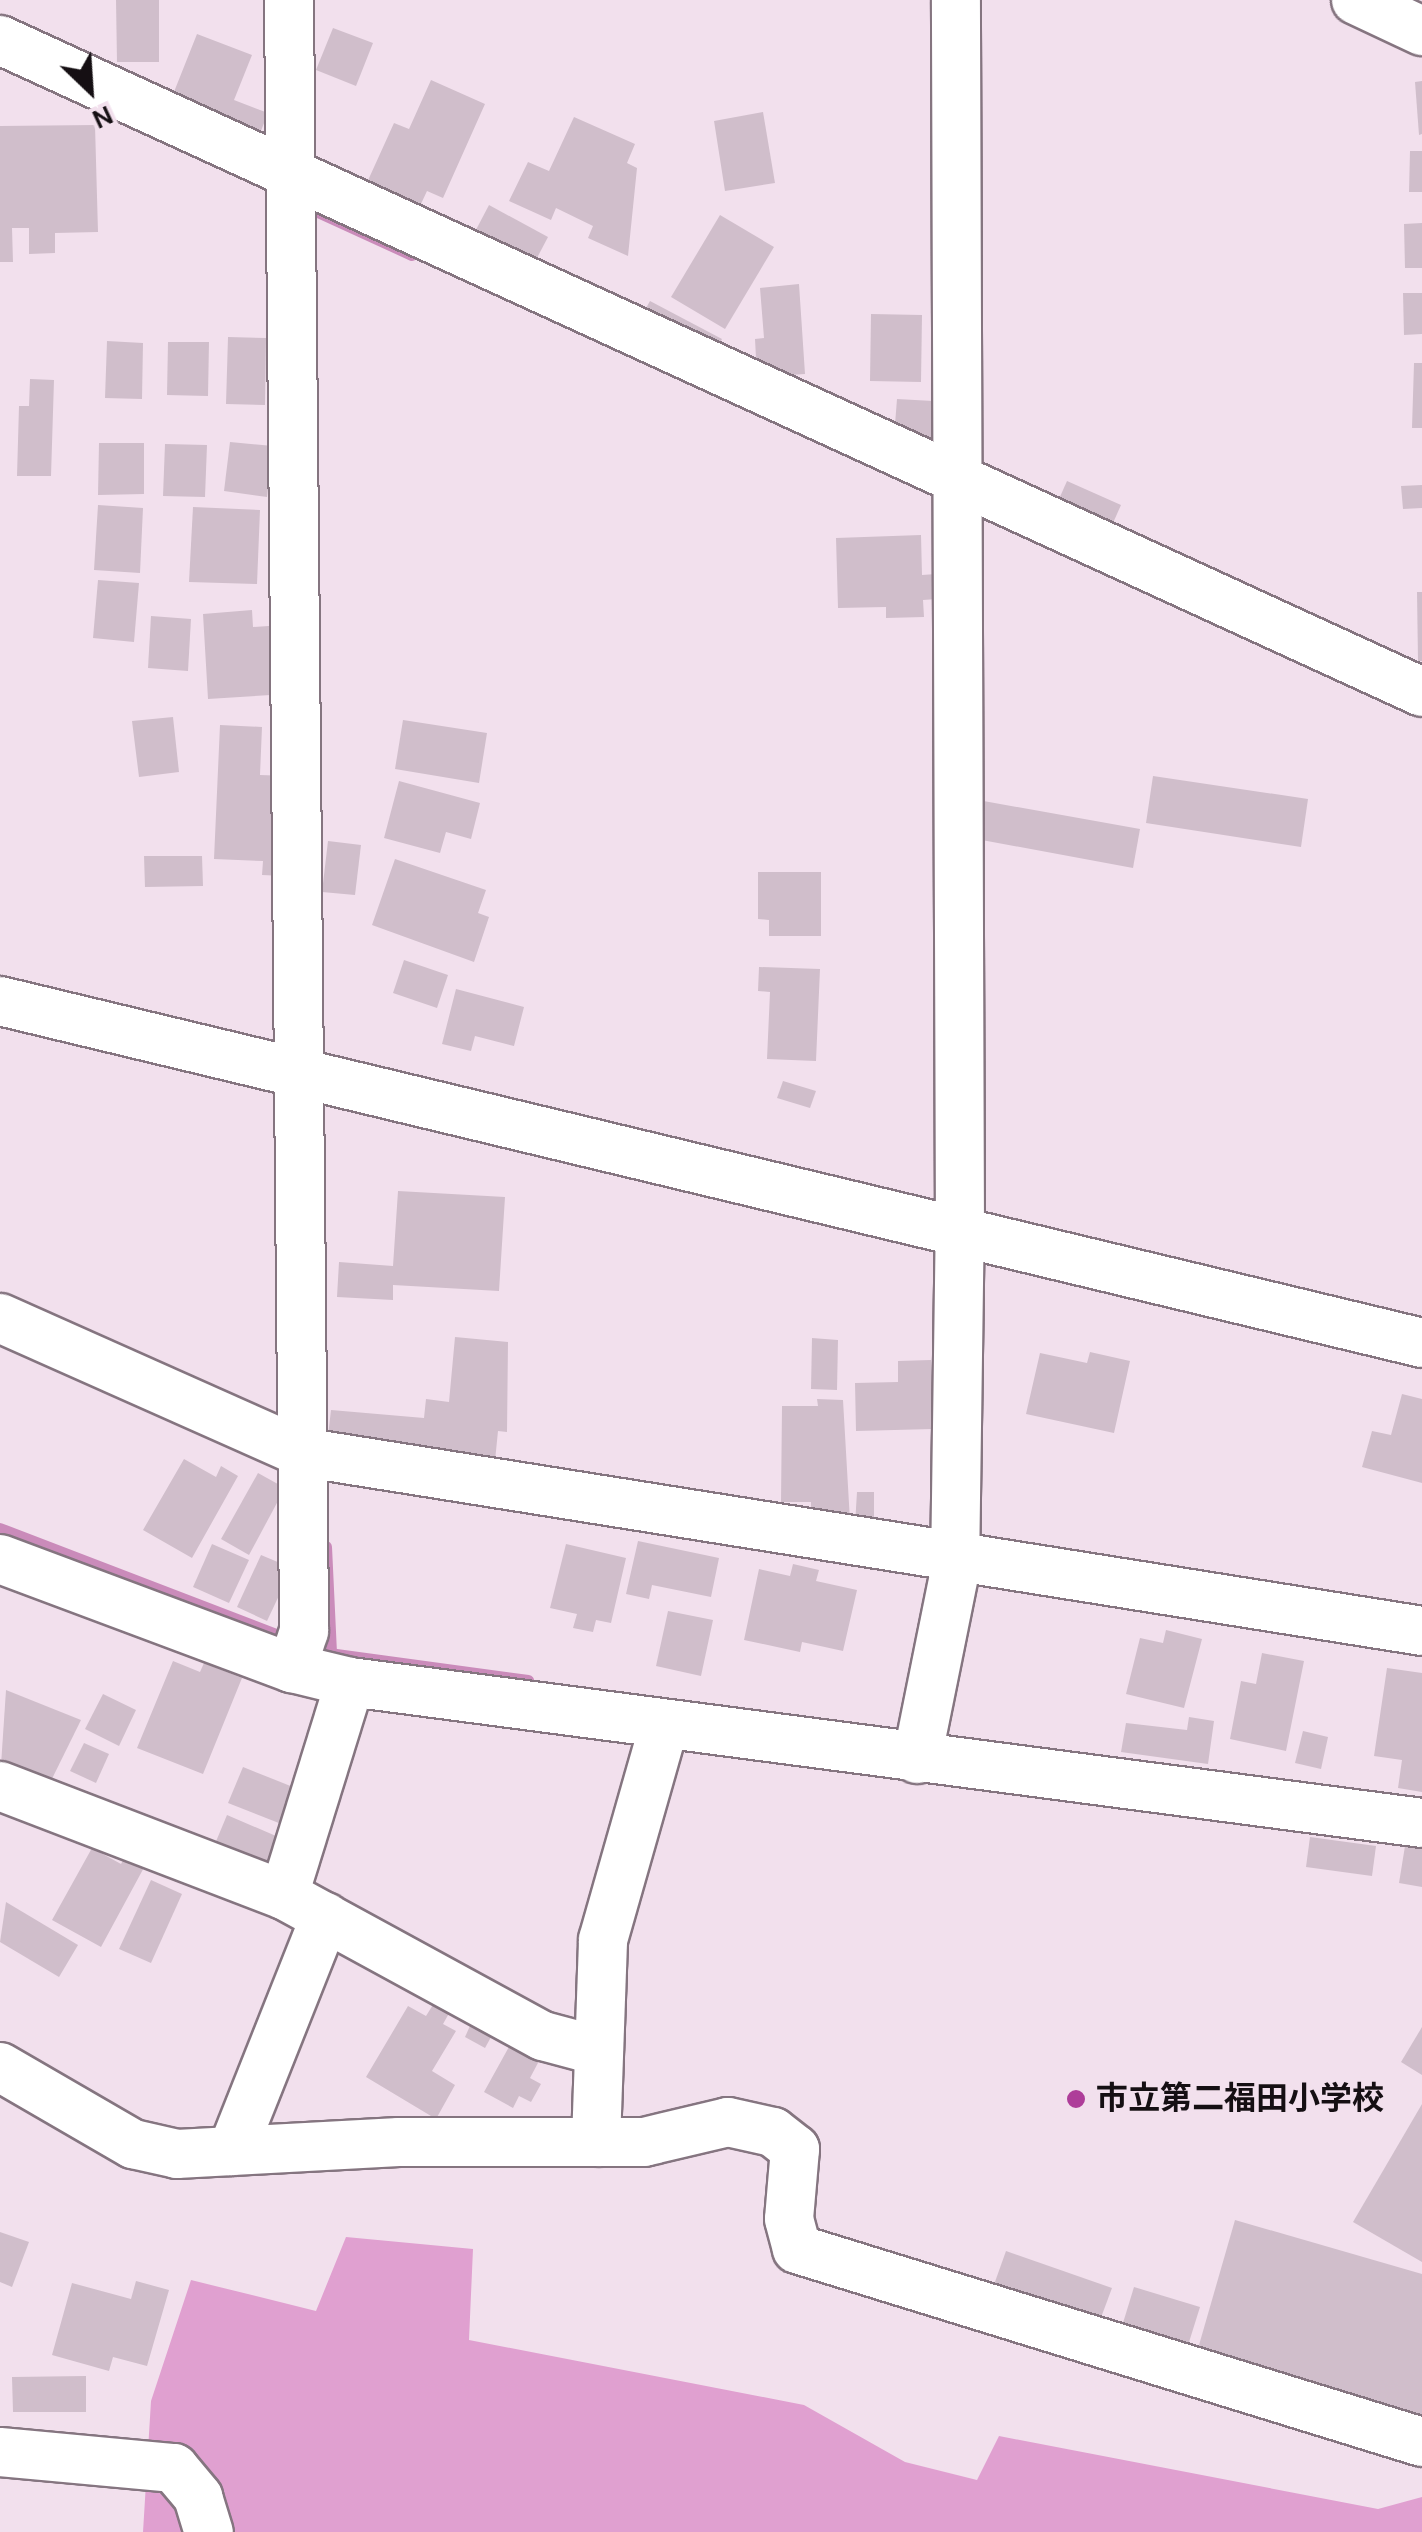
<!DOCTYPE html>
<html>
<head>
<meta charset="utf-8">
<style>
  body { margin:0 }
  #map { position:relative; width:1422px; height:2532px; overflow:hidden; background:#f2e0ed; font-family:Karla,"Noto Sans JP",sans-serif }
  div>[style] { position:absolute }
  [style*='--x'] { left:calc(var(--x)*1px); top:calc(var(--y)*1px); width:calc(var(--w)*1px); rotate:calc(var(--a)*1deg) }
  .forest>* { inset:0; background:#e0a0d0 }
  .stream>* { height:12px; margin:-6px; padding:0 6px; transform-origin:6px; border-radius:6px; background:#ca8bba }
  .building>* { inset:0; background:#d0becb }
  .roads { filter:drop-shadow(2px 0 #857580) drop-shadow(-2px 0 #857580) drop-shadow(0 2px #857580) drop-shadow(0 -2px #857580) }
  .minor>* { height:48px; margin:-24px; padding:0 24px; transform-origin:24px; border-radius:24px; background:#fff }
  .dots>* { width:28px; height:28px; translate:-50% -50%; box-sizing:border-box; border:5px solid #f2e0ed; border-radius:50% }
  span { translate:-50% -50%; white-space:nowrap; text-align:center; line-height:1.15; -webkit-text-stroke:8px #f2e0ed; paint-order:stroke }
  .poi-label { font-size:32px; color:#150f13; font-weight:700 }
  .left { translate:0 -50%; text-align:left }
  .north { position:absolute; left:40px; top:40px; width:100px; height:100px; -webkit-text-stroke:8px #f2e0ed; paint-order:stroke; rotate:155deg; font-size:28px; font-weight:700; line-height:40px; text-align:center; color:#150f13 }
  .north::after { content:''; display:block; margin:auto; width:35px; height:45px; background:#150f13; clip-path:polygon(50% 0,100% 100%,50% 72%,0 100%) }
</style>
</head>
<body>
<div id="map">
  <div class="forest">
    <div style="clip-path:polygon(346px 2237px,473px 2249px,469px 2340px,804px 2405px,905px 2462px,977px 2480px,999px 2436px,1378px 2509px,1422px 2497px,1422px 2532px,143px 2532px,151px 2401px,191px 2280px,316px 2311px)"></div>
  </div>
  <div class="stream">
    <div style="--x:303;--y:205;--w:120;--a:24.6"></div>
    <div style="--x:0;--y:1529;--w:313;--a:21"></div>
    <div style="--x:326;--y:1547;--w:108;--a:87.3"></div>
    <div style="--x:329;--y:1654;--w:201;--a:7.7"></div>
  </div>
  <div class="building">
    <div style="clip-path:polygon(116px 0,159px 0,159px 62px,117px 62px)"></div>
    <div style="clip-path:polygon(333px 28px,373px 43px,356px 86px,316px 70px)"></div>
    <div style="clip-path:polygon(197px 34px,252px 55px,234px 100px,268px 113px,257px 141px,168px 107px)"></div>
    <div style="clip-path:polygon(431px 80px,485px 104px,443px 198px,427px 191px,413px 221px,360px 198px,394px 123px,409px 129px)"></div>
    <div style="clip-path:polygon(1422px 81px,1422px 134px,1419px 135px,1415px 82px)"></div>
    <div style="clip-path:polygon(763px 112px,775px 183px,725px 191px,714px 121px)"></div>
    <div style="clip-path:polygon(574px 117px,635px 144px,627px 163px,637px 168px,628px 256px,588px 238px,593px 226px,556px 208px,551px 220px,509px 201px,528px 162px,549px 171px)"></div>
    <div style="clip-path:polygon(95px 125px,98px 232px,55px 233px,55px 253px,29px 254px,29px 228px,12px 228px,13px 262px,0 262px,0 126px)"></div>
    <div style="clip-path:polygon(1410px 151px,1422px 151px,1422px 192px,1409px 192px)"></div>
    <div style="clip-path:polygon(489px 205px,548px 237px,527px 277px,468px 245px)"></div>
    <div style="clip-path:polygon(720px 215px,774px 247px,725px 329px,671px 297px)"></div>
    <div style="clip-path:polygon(1422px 223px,1422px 268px,1405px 268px,1404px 224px)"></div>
    <div style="clip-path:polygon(799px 284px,805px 374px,757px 377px,755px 339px,764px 338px,760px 288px)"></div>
    <div style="clip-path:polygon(1403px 293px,1422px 293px,1422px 334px,1404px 335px)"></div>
    <div style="clip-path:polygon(650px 301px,722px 339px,709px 362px,637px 324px)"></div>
    <div style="clip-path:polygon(871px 314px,922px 315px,921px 382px,870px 381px)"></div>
    <div style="clip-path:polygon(228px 337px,266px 338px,265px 405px,226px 404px)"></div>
    <div style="clip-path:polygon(107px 341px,143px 343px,142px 399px,105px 398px)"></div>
    <div style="clip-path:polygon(168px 342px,209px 342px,208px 396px,167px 395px)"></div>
    <div style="clip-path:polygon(1414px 363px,1422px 363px,1422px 428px,1412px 428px)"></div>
    <div style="clip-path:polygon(30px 379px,54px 380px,51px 476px,17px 476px,19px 406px,29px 406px)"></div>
    <div style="clip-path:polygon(897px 399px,933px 401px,931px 439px,894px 437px)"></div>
    <div style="clip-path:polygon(230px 442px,273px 446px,267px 497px,224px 491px)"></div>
    <div style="clip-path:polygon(99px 443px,144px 443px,144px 494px,98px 495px)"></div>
    <div style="clip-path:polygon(165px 444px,207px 445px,205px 497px,163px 496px)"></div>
    <div style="clip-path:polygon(1067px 481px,1121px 505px,1109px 532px,1055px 508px)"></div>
    <div style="clip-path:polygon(1422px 485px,1422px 508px,1403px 509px,1401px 486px)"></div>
    <div style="clip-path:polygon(98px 505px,143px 508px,140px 573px,94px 570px)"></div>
    <div style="clip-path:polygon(193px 507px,260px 510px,257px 584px,189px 582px)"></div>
    <div style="clip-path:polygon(921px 535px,922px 575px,936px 574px,937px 599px,923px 600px,924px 617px,886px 618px,886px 607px,838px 608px,836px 538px)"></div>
    <div style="clip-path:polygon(98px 580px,139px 583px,134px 642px,93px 638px)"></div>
    <div style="clip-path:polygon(1417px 592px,1422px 592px,1422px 661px,1418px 661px)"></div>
    <div style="clip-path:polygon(252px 610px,253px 627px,283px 625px,287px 694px,208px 699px,203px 614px)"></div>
    <div style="clip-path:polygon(151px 616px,191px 619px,188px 671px,148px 668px)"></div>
    <div style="clip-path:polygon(173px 717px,179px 772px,139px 777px,132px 721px)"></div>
    <div style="clip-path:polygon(403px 720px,487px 733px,479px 783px,395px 769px)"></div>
    <div style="clip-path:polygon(220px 725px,262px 727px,260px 775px,289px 776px,284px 876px,262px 875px,263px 861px,214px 859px)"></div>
    <div style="clip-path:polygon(1153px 776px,1308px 799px,1301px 847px,1146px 823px)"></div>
    <div style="clip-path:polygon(399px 781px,480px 803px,471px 839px,446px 832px,440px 853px,384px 838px)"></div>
    <div style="clip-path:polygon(978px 800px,1140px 829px,1133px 868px,971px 838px)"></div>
    <div style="clip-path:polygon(328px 841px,361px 845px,355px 895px,322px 892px)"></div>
    <div style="clip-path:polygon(144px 856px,202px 856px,203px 886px,145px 887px)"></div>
    <div style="clip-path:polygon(395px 859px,486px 890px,478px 913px,489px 917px,474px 962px,372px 925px)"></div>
    <div style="clip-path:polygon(758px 872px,821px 872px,821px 936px,769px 936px,769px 920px,758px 919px)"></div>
    <div style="clip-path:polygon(404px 960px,448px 975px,437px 1008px,393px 993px)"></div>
    <div style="clip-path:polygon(759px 967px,820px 969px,816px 1061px,767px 1059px,770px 992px,758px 991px)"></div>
    <div style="clip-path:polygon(456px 989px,524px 1007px,514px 1046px,475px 1036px,471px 1051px,442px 1044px)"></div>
    <div style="clip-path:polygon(783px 1081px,816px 1091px,810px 1108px,777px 1098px)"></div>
    <div style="clip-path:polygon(398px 1191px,505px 1197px,499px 1291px,393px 1285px,393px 1300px,337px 1297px,339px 1262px,393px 1266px)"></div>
    <div style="clip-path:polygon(455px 1337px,508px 1342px,507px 1432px,498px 1431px,495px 1461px,327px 1445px,331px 1410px,424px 1418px,426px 1399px,449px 1402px)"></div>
    <div style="clip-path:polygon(812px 1338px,838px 1340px,837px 1390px,811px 1389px)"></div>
    <div style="clip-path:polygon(1090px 1352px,1130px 1361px,1114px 1433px,1026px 1414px,1040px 1353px,1087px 1363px)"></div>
    <div style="clip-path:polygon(931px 1360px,933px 1429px,856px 1431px,855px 1383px,898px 1382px,898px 1361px)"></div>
    <div style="clip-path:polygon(1402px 1394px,1422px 1399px,1422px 1483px,1362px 1467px,1372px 1431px,1391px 1435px)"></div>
    <div style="clip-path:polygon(817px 1399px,843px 1400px,850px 1521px,811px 1521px,811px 1502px,781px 1502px,782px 1406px,818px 1406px)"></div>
    <div style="clip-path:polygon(184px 1459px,216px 1477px,221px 1466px,238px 1476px,192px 1558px,143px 1530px)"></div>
    <div style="clip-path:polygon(258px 1473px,285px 1488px,249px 1555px,221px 1539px)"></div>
    <div style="clip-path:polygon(857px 1492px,874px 1492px,874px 1525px,855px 1525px)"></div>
    <div style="clip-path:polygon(638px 1541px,719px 1558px,711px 1597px,652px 1585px,649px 1599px,626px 1594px)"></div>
    <div style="clip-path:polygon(212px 1544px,249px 1560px,229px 1603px,193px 1587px)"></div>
    <div style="clip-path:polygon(566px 1544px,626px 1558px,611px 1623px,596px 1620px,593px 1632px,573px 1628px,577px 1614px,550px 1608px)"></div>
    <div style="clip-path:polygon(261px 1555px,292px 1568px,267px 1621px,237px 1607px)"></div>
    <div style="clip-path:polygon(793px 1564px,819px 1570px,816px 1581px,857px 1590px,843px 1651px,802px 1642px,800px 1652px,744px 1640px,759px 1569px,790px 1576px)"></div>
    <div style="clip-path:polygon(668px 1611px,713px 1620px,701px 1676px,656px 1666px)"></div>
    <div style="clip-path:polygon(1166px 1630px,1202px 1639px,1184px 1708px,1126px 1694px,1140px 1638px,1163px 1643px)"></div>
    <div style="clip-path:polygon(1262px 1653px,1304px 1661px,1286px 1751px,1230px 1739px,1241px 1681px,1256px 1684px)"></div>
    <div style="clip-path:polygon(173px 1661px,200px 1672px,204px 1663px,242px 1678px,203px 1774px,137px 1748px)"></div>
    <div style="clip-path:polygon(1387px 1668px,1422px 1673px,1422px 1792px,1398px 1788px,1402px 1760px,1374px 1756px)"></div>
    <div style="clip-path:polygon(6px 1690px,81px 1720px,43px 1797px,0 1780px)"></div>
    <div style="clip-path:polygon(103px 1694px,136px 1710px,119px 1746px,85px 1729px)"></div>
    <div style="clip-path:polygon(1189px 1717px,1214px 1721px,1208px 1764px,1121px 1752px,1126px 1723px,1187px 1730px)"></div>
    <div style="clip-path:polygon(1303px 1731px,1328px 1737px,1321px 1769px,1295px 1763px)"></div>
    <div style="clip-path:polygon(84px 1743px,109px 1754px,96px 1783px,70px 1771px)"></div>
    <div style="clip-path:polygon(243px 1767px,303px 1791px,289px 1827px,228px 1803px)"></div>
    <div style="clip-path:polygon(227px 1815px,283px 1839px,268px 1875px,212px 1851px)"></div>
    <div style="clip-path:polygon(1310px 1837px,1376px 1846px,1372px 1876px,1306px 1867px)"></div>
    <div style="clip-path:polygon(1405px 1846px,1422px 1849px,1422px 1887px,1399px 1883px)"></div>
    <div style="clip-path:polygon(92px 1848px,121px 1864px,128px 1851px,147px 1862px,101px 1947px,52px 1920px)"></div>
    <div style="clip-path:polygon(151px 1880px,182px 1894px,151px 1963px,119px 1949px)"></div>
    <div style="clip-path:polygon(6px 1902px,78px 1945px,59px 1977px,0 1942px)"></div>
    <div style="clip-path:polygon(441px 1992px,456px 2001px,443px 2024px,456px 2031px,432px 2071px,455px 2085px,436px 2119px,366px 2077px,408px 2006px,426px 2016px)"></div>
    <div style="clip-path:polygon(474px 2017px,496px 2028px,485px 2048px,465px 2037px)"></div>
    <div style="clip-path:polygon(1422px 2027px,1422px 2075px,1401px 2062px)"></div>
    <div style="clip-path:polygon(510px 2045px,539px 2061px,530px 2078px,541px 2084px,531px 2102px,519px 2096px,513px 2108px,484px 2092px)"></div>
    <div style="clip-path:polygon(1422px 2104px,1422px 2262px,1353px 2222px)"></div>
    <div style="clip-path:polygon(1235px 2220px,1422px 2274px,1422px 2423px,1195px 2359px)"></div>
    <div style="clip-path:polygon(0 2232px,29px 2242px,12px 2287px,0 2282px)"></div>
    <div style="clip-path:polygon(1006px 2251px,1112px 2288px,1096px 2331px,991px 2293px)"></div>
    <div style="clip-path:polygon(136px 2281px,169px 2290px,147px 2366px,113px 2357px,109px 2371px,52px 2355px,72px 2283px,131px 2299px)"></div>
    <div style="clip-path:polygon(1134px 2287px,1200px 2307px,1185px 2355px,1119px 2336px)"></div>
    <div style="clip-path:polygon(86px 2376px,86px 2412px,13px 2412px,12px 2377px)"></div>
  </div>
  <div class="roads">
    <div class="minor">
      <div style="--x:289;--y:0;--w:1631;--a:89.47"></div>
      <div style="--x:304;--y:1631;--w:39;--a:108"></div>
      <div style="--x:1356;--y:0;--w:73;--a:25.2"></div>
      <div style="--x:0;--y:40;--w:1564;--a:24.63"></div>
      <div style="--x:0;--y:1001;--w:1463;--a:13.52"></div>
      <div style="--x:0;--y:1318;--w:329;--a:24"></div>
      <div style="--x:301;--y:1452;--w:1135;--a:9.07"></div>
      <div style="--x:0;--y:1559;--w:312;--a:20.5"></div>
      <div style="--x:292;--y:1668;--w:60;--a:13.6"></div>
      <div style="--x:350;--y:1682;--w:1081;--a:7.49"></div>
      <div style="--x:917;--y:1759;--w:193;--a:-78.6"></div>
      <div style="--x:955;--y:1570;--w:338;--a:-89.2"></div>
      <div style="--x:960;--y:1232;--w:1232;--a:-90.19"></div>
      <div style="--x:0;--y:1786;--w:304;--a:21"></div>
      <div style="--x:284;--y:1895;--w:295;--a:28.6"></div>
      <div style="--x:543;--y:2036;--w:58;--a:15"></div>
      <div style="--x:284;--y:1895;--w:223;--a:-72.8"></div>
      <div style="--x:0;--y:2067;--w:154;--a:30.1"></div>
      <div style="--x:133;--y:2144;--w:45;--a:12.8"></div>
      <div style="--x:177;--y:2154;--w:222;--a:-3.1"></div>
      <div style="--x:399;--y:2142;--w:245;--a:0"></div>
      <div style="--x:644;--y:2142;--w:86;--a:-13.4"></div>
      <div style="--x:728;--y:2122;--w:46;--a:12.5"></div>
      <div style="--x:773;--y:2132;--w:28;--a:38"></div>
      <div style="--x:795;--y:2149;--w:70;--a:94.9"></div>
      <div style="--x:789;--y:2219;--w:31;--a:75"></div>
      <div style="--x:797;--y:2249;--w:654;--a:17.16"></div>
      <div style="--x:596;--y:2142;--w:202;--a:-88"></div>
      <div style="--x:603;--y:1940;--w:223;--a:-74.1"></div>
      <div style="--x:232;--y:2151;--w:252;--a:-68.3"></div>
      <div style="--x:0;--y:2452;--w:175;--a:5.3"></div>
      <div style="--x:174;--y:2468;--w:38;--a:50"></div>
      <div style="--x:198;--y:2497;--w:37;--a:73"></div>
    </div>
  </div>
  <div class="dots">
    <div style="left:1076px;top:2099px;background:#ae3d99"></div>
  </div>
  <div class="poi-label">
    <span class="left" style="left:1096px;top:2099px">市立第二福田小学校</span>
  </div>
  <div class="north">N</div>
</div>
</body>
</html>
